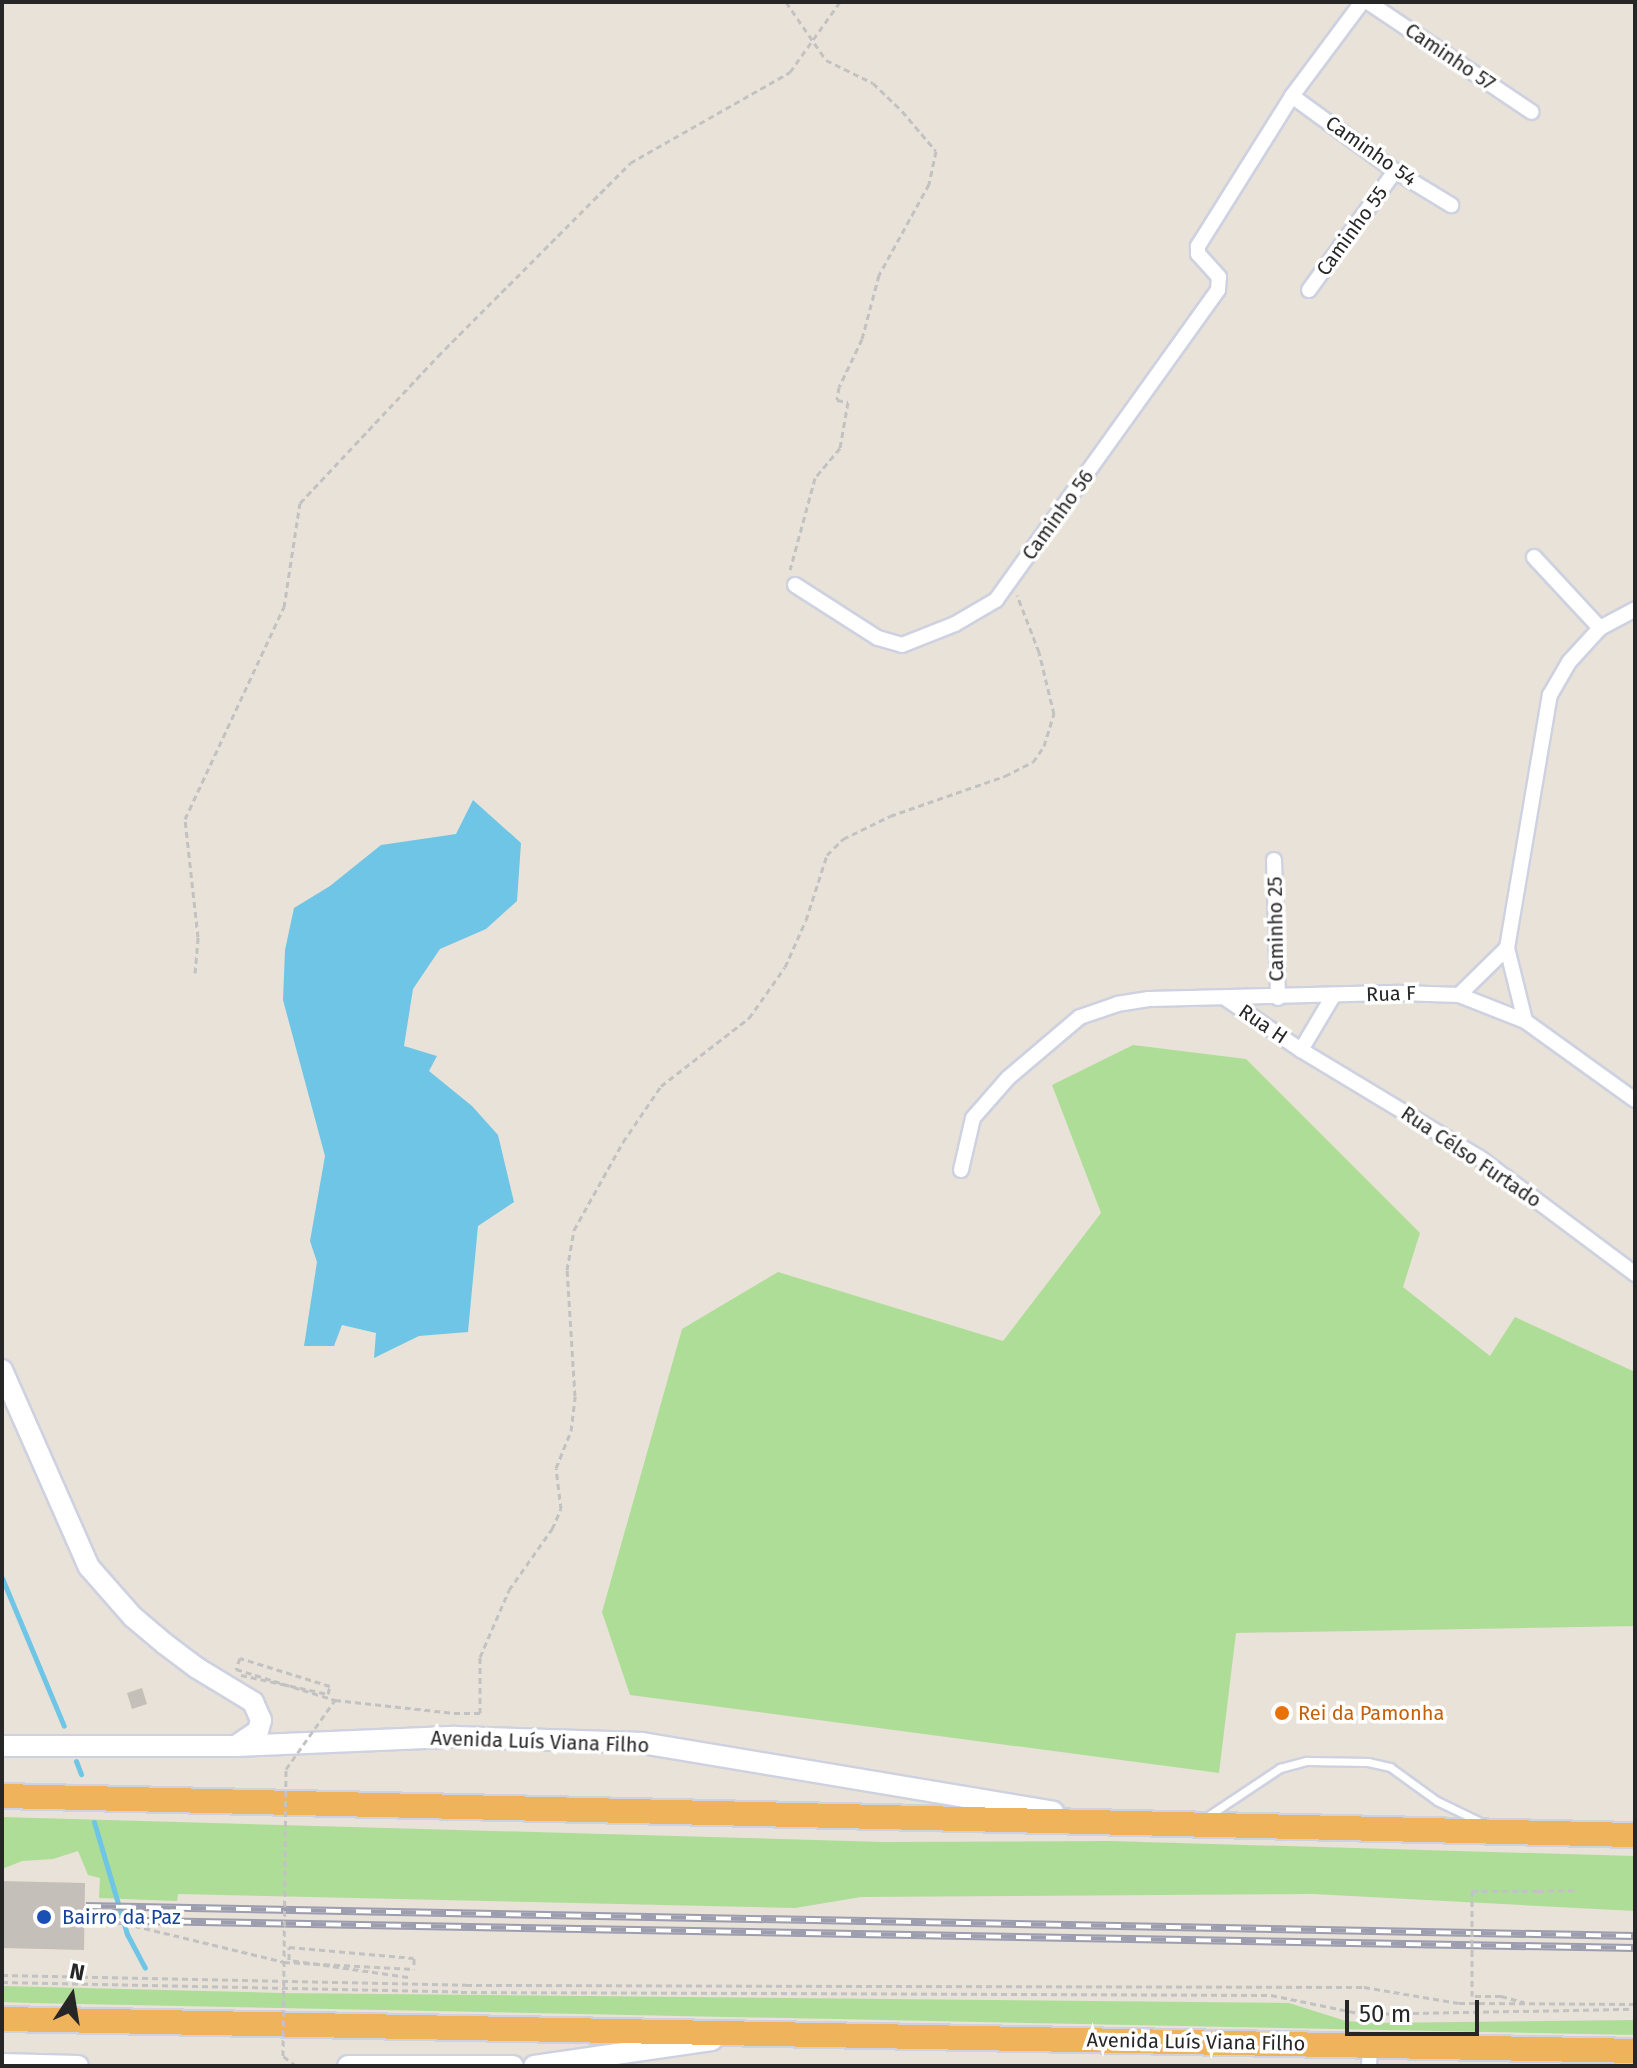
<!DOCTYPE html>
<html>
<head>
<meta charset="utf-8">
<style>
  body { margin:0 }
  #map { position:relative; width:1637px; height:2068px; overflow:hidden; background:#e9e2d8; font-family:"Fira Sans",sans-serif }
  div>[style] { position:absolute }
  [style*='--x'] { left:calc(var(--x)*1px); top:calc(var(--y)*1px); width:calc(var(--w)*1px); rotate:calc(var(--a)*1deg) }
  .green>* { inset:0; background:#aedd97 }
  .water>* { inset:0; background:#6fc5e6 }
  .stream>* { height:5px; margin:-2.5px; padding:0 2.5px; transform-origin:2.5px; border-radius:2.5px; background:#6fc5e6 }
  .building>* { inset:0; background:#c4bfb8 }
  .path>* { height:3px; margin-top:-1.5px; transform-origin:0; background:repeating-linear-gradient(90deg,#c2c2c2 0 6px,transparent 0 10px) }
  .roads { filter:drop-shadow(2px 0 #ced1df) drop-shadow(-2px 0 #ced1df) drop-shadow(0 2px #ced1df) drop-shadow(0 -2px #ced1df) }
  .service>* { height:7px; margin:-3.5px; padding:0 3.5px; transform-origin:3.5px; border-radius:3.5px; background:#fff }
  .minor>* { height:14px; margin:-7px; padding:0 7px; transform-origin:7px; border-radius:7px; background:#fff }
  .secondary>* { height:20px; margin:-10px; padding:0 10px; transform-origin:10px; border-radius:10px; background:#fff }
  .trunk>* { height:24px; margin:-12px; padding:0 12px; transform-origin:12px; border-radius:12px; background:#eeb35b }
  .rail>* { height:8px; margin-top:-4px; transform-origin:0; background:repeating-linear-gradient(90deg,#fff 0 15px,#9c9eb0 0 30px); box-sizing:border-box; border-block:2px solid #9c9eb0 }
  .path-bridge>* { height:3px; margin-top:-1.5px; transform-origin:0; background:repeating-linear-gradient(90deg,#c2c2c2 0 6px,transparent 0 10px) }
  .dots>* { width:22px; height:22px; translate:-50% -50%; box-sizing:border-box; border:4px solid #fff; border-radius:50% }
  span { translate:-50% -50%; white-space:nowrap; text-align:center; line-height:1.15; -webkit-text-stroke:7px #fff; paint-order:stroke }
  .street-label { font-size:20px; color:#262626 }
  .food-label { font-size:20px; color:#c56008 }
  .left { translate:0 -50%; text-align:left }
  .transit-label { font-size:20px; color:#164399 }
  .frame { position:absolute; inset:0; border:4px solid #262626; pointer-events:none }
  .north { position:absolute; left:32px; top:1956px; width:80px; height:80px; -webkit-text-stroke:6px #fff; paint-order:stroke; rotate:12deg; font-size:22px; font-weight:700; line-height:32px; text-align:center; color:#262626 }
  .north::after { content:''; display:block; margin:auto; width:28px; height:36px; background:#262626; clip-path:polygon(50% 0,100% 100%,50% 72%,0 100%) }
  .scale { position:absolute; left:1345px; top:2000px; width:134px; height:36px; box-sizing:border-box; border:4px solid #262626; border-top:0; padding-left:10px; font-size:24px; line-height:28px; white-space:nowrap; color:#262626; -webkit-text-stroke:6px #fff; paint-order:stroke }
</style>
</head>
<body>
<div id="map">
  <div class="green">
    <div style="clip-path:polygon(1133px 1045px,1246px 1059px,1420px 1233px,1403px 1287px,1490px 1356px,1515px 1317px,1635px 1372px,1635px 1626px,1236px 1633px,1219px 1773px,630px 1695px,602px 1612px,682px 1329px,778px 1272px,1003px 1341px,1101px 1213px,1052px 1085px)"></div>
    <div style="clip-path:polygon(2px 1817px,885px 1842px,1109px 1841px,1635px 1856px,1635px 1911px,1313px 1894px,861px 1897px,795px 1908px,178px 1894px,177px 1901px,99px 1898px,100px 1878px,88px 1875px,78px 1851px,53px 1859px,22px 1861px,2px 1869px)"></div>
    <div style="clip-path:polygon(2px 1986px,281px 1993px,1289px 2003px,1346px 2021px,1372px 2023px,1635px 2020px,1635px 2035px,30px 2003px,2px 2002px)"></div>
  </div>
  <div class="water">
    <div style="clip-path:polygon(473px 800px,521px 843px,517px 901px,486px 929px,440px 949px,413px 989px,404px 1046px,437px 1056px,429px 1071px,472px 1106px,498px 1135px,514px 1202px,478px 1226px,468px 1332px,419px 1336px,374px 1358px,376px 1333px,342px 1325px,334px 1346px,304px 1346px,317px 1262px,310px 1241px,325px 1156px,283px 1000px,285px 950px,294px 908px,330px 886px,381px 845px,456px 834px)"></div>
  </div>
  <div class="stream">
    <div style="--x:2;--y:1578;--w:160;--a:67.3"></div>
    <div style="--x:76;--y:1761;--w:14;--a:69"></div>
    <div style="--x:94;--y:1822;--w:117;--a:73.6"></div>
    <div style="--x:127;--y:1934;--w:38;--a:62"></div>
  </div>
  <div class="building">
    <div style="clip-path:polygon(142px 1688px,147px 1704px,132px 1709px,127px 1693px)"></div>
    <div style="clip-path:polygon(2px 1881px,85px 1883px,84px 1950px,2px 1948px)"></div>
  </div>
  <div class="path">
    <div style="--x:786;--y:2;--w:70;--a:55.4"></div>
    <div style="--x:826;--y:60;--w:52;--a:26.1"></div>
    <div style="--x:873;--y:83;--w:40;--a:44"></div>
    <div style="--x:902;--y:111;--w:52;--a:49.6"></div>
    <div style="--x:936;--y:151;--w:34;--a:102"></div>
    <div style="--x:929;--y:184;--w:104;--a:118.8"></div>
    <div style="--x:879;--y:275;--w:66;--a:104.9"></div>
    <div style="--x:862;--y:339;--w:53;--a:115.6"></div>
    <div style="--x:839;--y:387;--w:13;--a:99"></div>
    <div style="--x:837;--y:400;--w:11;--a:10"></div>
    <div style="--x:848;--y:402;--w:47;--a:99.9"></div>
    <div style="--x:840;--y:448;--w:39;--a:130"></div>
    <div style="--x:815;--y:478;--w:95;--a:105.2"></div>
    <div style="--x:195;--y:973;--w:36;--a:-85"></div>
    <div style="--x:198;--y:937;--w:119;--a:-96.3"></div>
    <div style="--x:185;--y:819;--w:234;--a:-65"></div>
    <div style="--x:284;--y:607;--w:105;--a:-81.3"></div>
    <div style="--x:300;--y:503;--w:202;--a:-46.8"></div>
    <div style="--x:438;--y:356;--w:272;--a:-45.1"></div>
    <div style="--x:630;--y:163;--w:184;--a:-29.6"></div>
    <div style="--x:790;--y:72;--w:86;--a:-54.5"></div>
    <div style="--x:328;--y:1694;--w:8;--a:-76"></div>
    <div style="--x:330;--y:1686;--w:94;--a:-162.7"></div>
    <div style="--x:240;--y:1658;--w:12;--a:110"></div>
    <div style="--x:236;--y:1669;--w:104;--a:17.4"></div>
    <div style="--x:335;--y:1700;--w:120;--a:6.2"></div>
    <div style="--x:454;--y:1713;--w:26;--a:0"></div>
    <div style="--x:480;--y:1713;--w:56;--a:-90"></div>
    <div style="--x:480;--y:1657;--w:73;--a:-66.6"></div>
    <div style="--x:509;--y:1590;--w:75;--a:-54.8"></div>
    <div style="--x:552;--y:1529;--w:22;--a:-66"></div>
    <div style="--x:561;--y:1509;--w:41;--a:-97"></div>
    <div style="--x:556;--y:1468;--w:40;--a:-68"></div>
    <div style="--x:571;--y:1431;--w:35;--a:-83"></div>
    <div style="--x:575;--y:1396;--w:126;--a:-93.6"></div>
    <div style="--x:567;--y:1270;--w:41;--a:-80.1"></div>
    <div style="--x:574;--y:1230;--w:101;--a:-60.9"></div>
    <div style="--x:623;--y:1142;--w:68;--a:-55.8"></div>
    <div style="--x:661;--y:1086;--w:111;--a:-37.7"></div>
    <div style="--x:749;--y:1018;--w:62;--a:-54.8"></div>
    <div style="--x:785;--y:967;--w:51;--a:-65.9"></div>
    <div style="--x:806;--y:920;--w:68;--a:-72.1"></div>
    <div style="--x:827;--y:855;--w:23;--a:-45"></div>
    <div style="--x:843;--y:839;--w:52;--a:-26.1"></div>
    <div style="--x:890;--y:816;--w:122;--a:-19.2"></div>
    <div style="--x:1005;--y:776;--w:31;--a:-27"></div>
    <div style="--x:1033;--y:762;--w:19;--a:-55"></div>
    <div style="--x:1044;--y:746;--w:34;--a:-73"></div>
    <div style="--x:1054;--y:714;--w:64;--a:-103.6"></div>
    <div style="--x:1039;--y:652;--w:61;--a:-111.1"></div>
    <div style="--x:1538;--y:1891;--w:40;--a:-1.4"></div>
    <div style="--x:284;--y:1962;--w:130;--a:3.1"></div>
    <div style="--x:2;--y:1975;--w:464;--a:1.2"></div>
    <div style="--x:466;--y:1985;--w:898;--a:0.13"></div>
    <div style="--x:1364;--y:1987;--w:96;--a:9.6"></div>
    <div style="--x:1459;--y:2003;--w:176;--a:0.3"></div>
    <div style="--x:2;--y:1982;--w:459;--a:1.2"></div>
    <div style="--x:461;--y:1992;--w:810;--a:0.21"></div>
    <div style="--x:1271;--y:1995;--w:94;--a:11.7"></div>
    <div style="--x:1363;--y:2014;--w:272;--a:-1.1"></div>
    <div style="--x:1501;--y:1996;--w:24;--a:15"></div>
  </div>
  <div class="roads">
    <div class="service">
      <div style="--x:1208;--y:1816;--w:87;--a:-33.7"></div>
      <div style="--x:1280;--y:1768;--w:28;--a:-15"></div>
      <div style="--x:1307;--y:1761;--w:61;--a:0.9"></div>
      <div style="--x:1368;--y:1762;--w:23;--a:13"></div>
      <div style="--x:1390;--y:1767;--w:58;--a:35.9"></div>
      <div style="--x:1437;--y:1801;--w:51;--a:25.6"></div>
    </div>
    <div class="minor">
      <div style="--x:1368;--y:2;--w:197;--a:33.9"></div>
      <div style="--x:1292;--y:96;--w:127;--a:36.1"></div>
      <div style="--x:1395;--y:171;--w:66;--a:31.3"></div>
      <div style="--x:1309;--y:290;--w:147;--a:-54.1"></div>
      <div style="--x:1534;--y:557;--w:97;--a:47.1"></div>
      <div style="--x:795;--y:585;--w:98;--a:32.6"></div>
      <div style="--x:878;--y:638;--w:25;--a:16"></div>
      <div style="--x:902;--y:645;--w:57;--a:-21.6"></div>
      <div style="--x:955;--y:624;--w:48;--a:-30.3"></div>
      <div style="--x:996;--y:600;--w:381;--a:-54.4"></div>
      <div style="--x:1218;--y:290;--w:13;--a:-86"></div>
      <div style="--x:1219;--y:277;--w:31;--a:-132"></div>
      <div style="--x:1198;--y:254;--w:8;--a:-90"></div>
      <div style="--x:1198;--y:246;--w:177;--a:-57.9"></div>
      <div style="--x:1292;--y:96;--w:117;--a:-53.3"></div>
      <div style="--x:1274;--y:860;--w:138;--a:88.3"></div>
      <div style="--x:1507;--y:948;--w:75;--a:76.1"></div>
      <div style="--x:1459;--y:995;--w:67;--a:-44.4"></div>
      <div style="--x:1507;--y:948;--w:257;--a:-80.4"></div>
      <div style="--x:1550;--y:695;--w:39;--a:-60"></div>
      <div style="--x:1570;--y:661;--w:45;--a:-47.7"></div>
      <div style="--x:1600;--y:628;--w:40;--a:-28"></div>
      <div style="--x:1225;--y:998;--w:92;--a:34.4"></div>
      <div style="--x:1301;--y:1050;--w:209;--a:31.1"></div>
      <div style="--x:1480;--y:1158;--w:194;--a:36.8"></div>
      <div style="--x:1301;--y:1050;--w:63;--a:-59.3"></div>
      <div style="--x:961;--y:1170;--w:53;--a:-77"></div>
      <div style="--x:973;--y:1118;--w:53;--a:-48.8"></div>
      <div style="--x:1008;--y:1078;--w:94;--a:-40.3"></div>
      <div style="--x:1080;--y:1017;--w:39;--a:-19"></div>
      <div style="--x:1117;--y:1004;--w:32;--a:-9"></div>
      <div style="--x:1149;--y:999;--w:251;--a:-1.4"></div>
      <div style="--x:1400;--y:993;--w:59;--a:1.9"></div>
      <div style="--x:1459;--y:995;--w:71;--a:21.5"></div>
      <div style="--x:1525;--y:1021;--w:135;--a:35.7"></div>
      <div style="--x:1369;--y:2066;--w:20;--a:-87"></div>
    </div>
    <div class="secondary">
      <div style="--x:2;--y:1370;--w:215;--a:66.2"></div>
      <div style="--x:89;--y:1567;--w:67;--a:48.7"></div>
      <div style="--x:133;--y:1617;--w:42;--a:40.2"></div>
      <div style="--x:165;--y:1644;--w:40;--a:37"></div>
      <div style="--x:197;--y:1668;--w:66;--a:31.3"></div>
      <div style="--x:253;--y:1702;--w:20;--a:66"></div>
      <div style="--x:261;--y:1720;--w:11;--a:105"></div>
      <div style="--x:258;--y:1731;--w:27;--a:146"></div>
      <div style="--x:2;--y:1746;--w:234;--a:0"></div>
      <div style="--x:236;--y:1746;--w:219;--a:-2.4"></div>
      <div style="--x:455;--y:1737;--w:187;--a:1.8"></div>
      <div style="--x:642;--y:1743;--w:417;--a:9.5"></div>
      <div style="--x:2;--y:2064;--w:76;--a:1.5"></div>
      <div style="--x:348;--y:2066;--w:165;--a:0"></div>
      <div style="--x:534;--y:2066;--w:180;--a:-8.3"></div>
    </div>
    <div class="trunk">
      <div style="--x:2;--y:1796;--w:1633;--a:1.37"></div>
      <div style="--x:2;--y:2019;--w:1633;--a:1.12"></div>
    </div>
  </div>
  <div class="rail">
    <div style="--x:86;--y:1906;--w:1549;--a:1.11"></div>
    <div style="--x:86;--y:1920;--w:1549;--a:1.04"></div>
  </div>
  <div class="path-bridge">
    <div style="--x:241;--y:1675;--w:89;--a:12.3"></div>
    <div style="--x:86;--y:1914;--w:204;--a:13.6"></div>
    <div style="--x:408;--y:1977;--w:120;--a:-171.9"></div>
    <div style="--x:289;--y:1960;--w:13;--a:-90"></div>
    <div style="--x:289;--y:1947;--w:125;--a:5"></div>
    <div style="--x:414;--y:1958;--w:11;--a:90"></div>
    <div style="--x:1501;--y:1996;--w:29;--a:180"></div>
    <div style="--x:1472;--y:1996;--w:105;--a:-90"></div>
    <div style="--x:1472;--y:1891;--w:66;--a:0"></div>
    <div style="--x:296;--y:2066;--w:16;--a:-142"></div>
    <div style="--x:283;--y:2056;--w:287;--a:-89.4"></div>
    <div style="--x:286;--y:1769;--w:85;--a:-54.6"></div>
  </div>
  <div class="dots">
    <div style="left:1282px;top:1713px;background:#e8710a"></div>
    <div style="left:44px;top:1917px;background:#1a4fb4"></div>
  </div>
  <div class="street-label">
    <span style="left:1450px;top:57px;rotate:34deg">Caminho 57</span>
    <span style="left:1371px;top:151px;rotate:35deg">Caminho 54</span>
    <span style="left:1352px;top:231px;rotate:-54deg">Caminho 55</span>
    <span style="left:1058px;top:515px;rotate:-54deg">Caminho 56</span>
    <span style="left:1276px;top:929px;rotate:-91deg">Caminho 25</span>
    <span style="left:1391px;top:994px;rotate:-2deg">Rua F</span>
    <span style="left:1263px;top:1024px;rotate:34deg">Rua H</span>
    <span style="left:1471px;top:1157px;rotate:34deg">Rua Célso Furtado</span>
    <span style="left:540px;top:1742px;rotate:2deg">Avenida Luís Viana Filho</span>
    <span style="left:1196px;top:2042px;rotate:1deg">Avenida Luís Viana Filho</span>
  </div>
  <div class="food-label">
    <span class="left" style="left:1298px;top:1713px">Rei da Pamonha</span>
  </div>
  <div class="transit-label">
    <span class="left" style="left:62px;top:1917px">Bairro da Paz</span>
  </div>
  <div class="frame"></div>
  <div class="north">N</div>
  <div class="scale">50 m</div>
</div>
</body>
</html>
